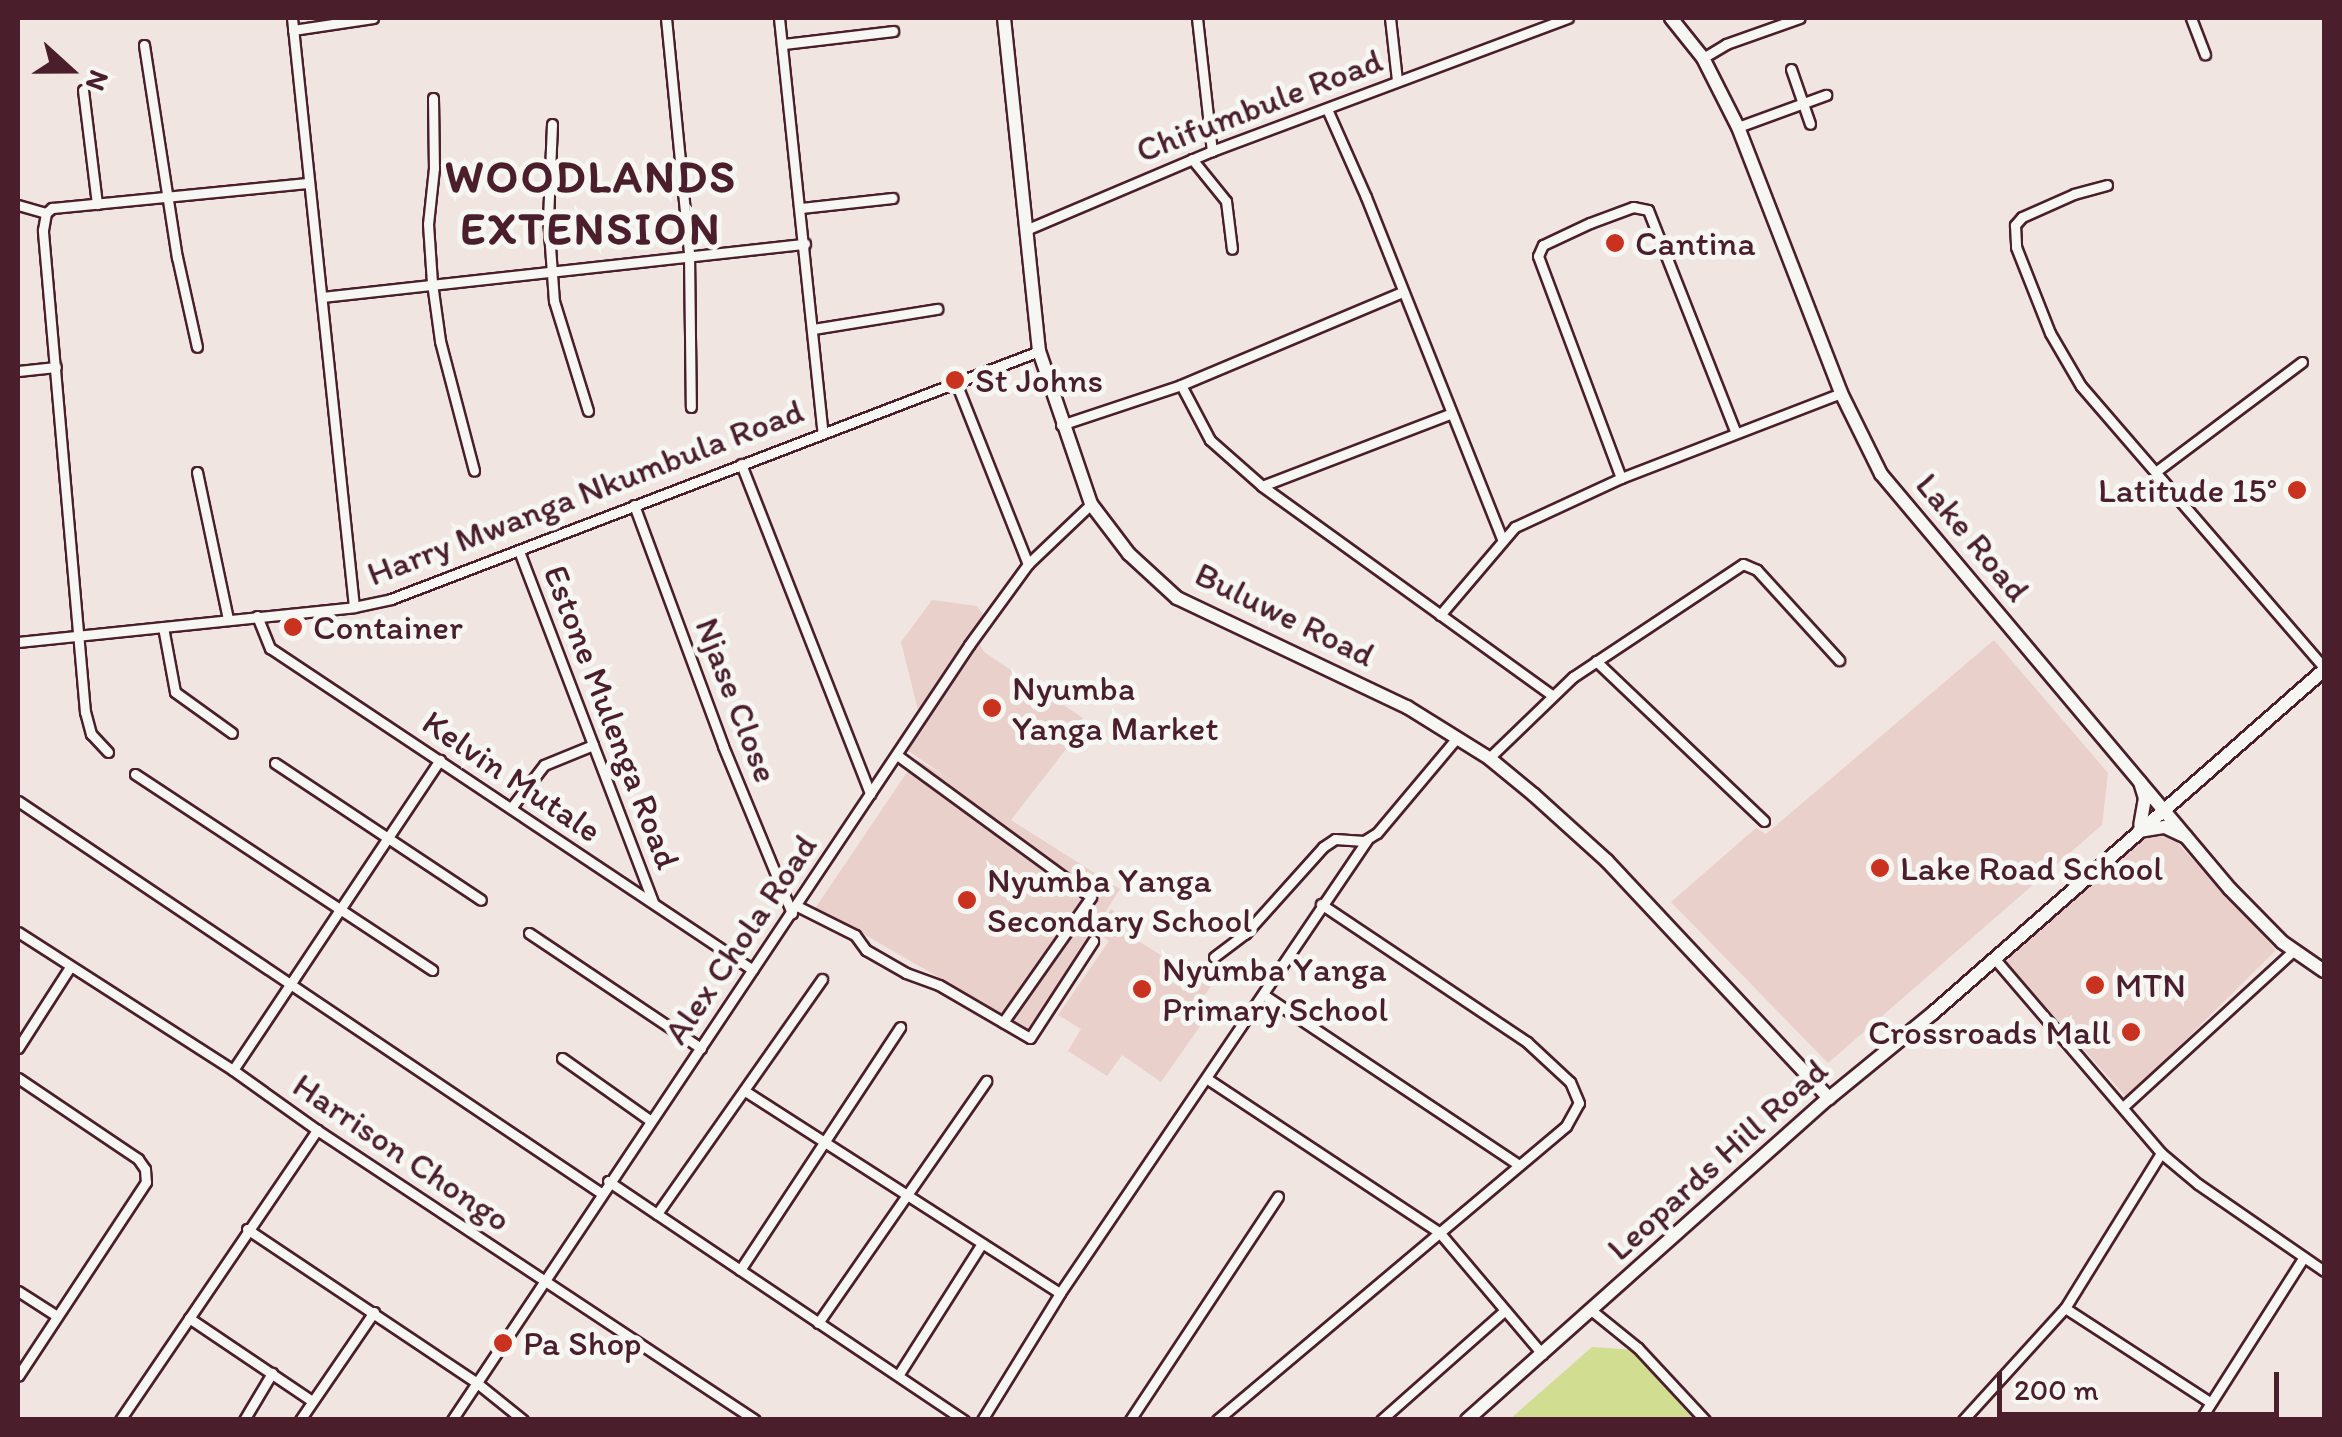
<!DOCTYPE html>
<html>
<head>
<meta charset="utf-8">
<style>
  body { margin:0 }
  #map { position:relative; width:2342px; height:1437px; overflow:hidden; background:#f0e5e0; font-family:Itim,sans-serif }
  div>[style] { position:absolute }
  [style*='--x'] { left:calc(var(--x)*1px); top:calc(var(--y)*1px); width:calc(var(--w)*1px); rotate:calc(var(--a)*1deg) }
  .built>* { inset:0; background:#e9d0cb }
  .green>* { inset:0; background:#d1dd90 }
  .roads { filter:drop-shadow(2px 0 #4a1f2b) drop-shadow(-2px 0 #4a1f2b) drop-shadow(0 2px #4a1f2b) drop-shadow(0 -2px #4a1f2b) }
  .street>* { height:9px; margin:-4.5px; padding:0 4.5px; transform-origin:4.5px; border-radius:4.5px; background:#f6f6f2 }
  .secondary>* { height:12px; margin:-6px; padding:0 6px; transform-origin:6px; border-radius:6px; background:#f6f6f2 }
  .dots>* { width:28px; height:28px; translate:-50% -50%; box-sizing:border-box; border:5px solid #f6f6f2; border-radius:50% }
  span { translate:-50% -50%; white-space:nowrap; text-align:center; line-height:1.15; -webkit-text-stroke:10px #f6f6f2; paint-order:stroke }
  .street-label { font-size:35px; color:#4a1f2b }
  .poi-label { font-size:35px; color:#4a1f2b }
  .left { translate:0 -50%; text-align:left }
  .right { translate:-100% -50%; text-align:right }
  .district-label { font-size:45px; color:#4a1f2b; font-weight:700; letter-spacing:2.5px }
  .frame { position:absolute; inset:0; border:20px solid #4a1f2b; pointer-events:none }
  .north { position:absolute; left:20px; top:20px; width:100px; height:100px; -webkit-text-stroke:8px #f6f6f2; paint-order:stroke; rotate:111deg; font-size:28px; font-weight:700; line-height:40px; text-align:center; color:#4a1f2b }
  .north::after { content:''; display:block; margin:auto; width:35px; height:45px; background:#4a1f2b; clip-path:polygon(50% 0,100% 100%,50% 72%,0 100%) }
  .scale { position:absolute; left:1997px; top:1372px; width:282px; height:45px; box-sizing:border-box; border:5px solid #4a1f2b; border-top:0; padding-left:12px; font-size:30px; line-height:35px; white-space:nowrap; color:#4a1f2b; -webkit-text-stroke:8px #f6f6f2; paint-order:stroke }
</style>
</head>
<body>
<div id="map">
  <div class="built">
    <div style="clip-path:polygon(932px 600px,977px 606px,990px 623px,978px 642px,984px 652px,1083px 718px,1077px 735px,1011px 820px,1120px 889px,1030px 1030px,848px 925px,814px 910px,916px 759px,951px 780px,907px 750px,918px 710px,901px 642px)"></div>
    <div style="clip-path:polygon(1994px 640px,2108px 773px,2102px 825px,1828px 1063px,1671px 902px,1756px 828px,1766px 834px)"></div>
    <div style="clip-path:polygon(2145px 831px,2175px 840px,2276px 950px,2127px 1098px,2002px 958px)"></div>
    <div style="clip-path:polygon(1111px 909px,1142px 931px,1137px 940px,1173px 963px,1180px 954px,1217px 978px,1201px 1000px,1212px 1009px,1161px 1082px,1122px 1055px,1107px 1076px,1068px 1051px,1081px 1029px,1058px 1015px,1109px 941px,1095px 932px)"></div>
  </div>
  <div class="green">
    <div style="clip-path:polygon(1592px 1347px,1634px 1350px,1693px 1419px,1510px 1419px)"></div>
  </div>
  <div class="roads">
    <div class="street">
      <div style="--x:292;--y:18;--w:592;--a:83.99"></div>
      <div style="--x:666;--y:18;--w:237;--a:84.4"></div>
      <div style="--x:689;--y:254;--w:153;--a:89.3"></div>
      <div style="--x:779;--y:18;--w:414;--a:84"></div>
      <div style="--x:1197;--y:18;--w:134;--a:83.6"></div>
      <div style="--x:1390;--y:18;--w:62;--a:83.6"></div>
      <div style="--x:2191;--y:18;--w:39;--a:69"></div>
      <div style="--x:293;--y:30;--w:81;--a:-8.5"></div>
      <div style="--x:784;--y:44;--w:110;--a:-6.8"></div>
      <div style="--x:144;--y:45;--w:215;--a:81.2"></div>
      <div style="--x:177;--y:257;--w:92;--a:77.5"></div>
      <div style="--x:1703;--y:58;--w:27;--a:-31"></div>
      <div style="--x:1726;--y:44;--w:78;--a:-19.4"></div>
      <div style="--x:1791;--y:69;--w:58;--a:70.9"></div>
      <div style="--x:83;--y:90;--w:115;--a:83"></div>
      <div style="--x:433;--y:98;--w:70;--a:89.2"></div>
      <div style="--x:434;--y:168;--w:56;--a:96.1"></div>
      <div style="--x:428;--y:224;--w:59;--a:86.1"></div>
      <div style="--x:432;--y:283;--w:59;--a:82.1"></div>
      <div style="--x:440;--y:341;--w:134;--a:75.3"></div>
      <div style="--x:1327;--y:109;--w:96;--a:66.1"></div>
      <div style="--x:1366;--y:197;--w:368;--a:68.3"></div>
      <div style="--x:552;--y:124;--w:94;--a:92.4"></div>
      <div style="--x:548;--y:218;--w:83;--a:85.9"></div>
      <div style="--x:554;--y:301;--w:115;--a:72.8"></div>
      <div style="--x:1738;--y:127;--w:94;--a:-20"></div>
      <div style="--x:1192;--y:159;--w:54;--a:51"></div>
      <div style="--x:1226;--y:201;--w:48;--a:82.9"></div>
      <div style="--x:2107;--y:185;--w:34;--a:165"></div>
      <div style="--x:2074;--y:194;--w:57;--a:156.1"></div>
      <div style="--x:2022;--y:217;--w:11;--a:131"></div>
      <div style="--x:2015;--y:225;--w:22;--a:87"></div>
      <div style="--x:2016;--y:247;--w:92;--a:68.4"></div>
      <div style="--x:2050;--y:333;--w:61;--a:59.7"></div>
      <div style="--x:2081;--y:386;--w:372;--a:49.2"></div>
      <div style="--x:18;--y:205;--w:29;--a:16"></div>
      <div style="--x:801;--y:208;--w:92;--a:-6.3"></div>
      <div style="--x:1028;--y:229;--w:200;--a:-23"></div>
      <div style="--x:1212;--y:151;--w:380;--a:-20.5"></div>
      <div style="--x:322;--y:297;--w:486;--a:-6.3"></div>
      <div style="--x:813;--y:329;--w:126;--a:-9.2"></div>
      <div style="--x:18;--y:371;--w:38;--a:-6"></div>
      <div style="--x:955;--y:380;--w:198;--a:68.4"></div>
      <div style="--x:1181;--y:385;--w:62;--a:62.2"></div>
      <div style="--x:1210;--y:440;--w:69;--a:41.5"></div>
      <div style="--x:1262;--y:486;--w:357;--a:35.8"></div>
      <div style="--x:1061;--y:425;--w:126;--a:-18.4"></div>
      <div style="--x:1181;--y:385;--w:240;--a:-22.8"></div>
      <div style="--x:741;--y:464;--w:354;--a:68.6"></div>
      <div style="--x:2158;--y:470;--w:180;--a:-36.9"></div>
      <div style="--x:197;--y:472;--w:150;--a:78.1"></div>
      <div style="--x:1621;--y:478;--w:237;--a:-110.5"></div>
      <div style="--x:1538;--y:256;--w:12;--a:-66"></div>
      <div style="--x:1543;--y:245;--w:52;--a:-25.1"></div>
      <div style="--x:1590;--y:223;--w:46;--a:-20.4"></div>
      <div style="--x:1633;--y:207;--w:15;--a:11"></div>
      <div style="--x:1648;--y:210;--w:238;--a:68.5"></div>
      <div style="--x:1262;--y:486;--w:201;--a:-21"></div>
      <div style="--x:634;--y:505;--w:257;--a:69.7"></div>
      <div style="--x:723;--y:746;--w:181;--a:67.6"></div>
      <div style="--x:519;--y:551;--w:376;--a:69.1"></div>
      <div style="--x:1440;--y:615;--w:116;--a:-49.6"></div>
      <div style="--x:1515;--y:527;--w:117;--a:-24.8"></div>
      <div style="--x:1621;--y:478;--w:236;--a:-21.1"></div>
      <div style="--x:257;--y:616;--w:35;--a:68"></div>
      <div style="--x:270;--y:648;--w:580;--a:33.69"></div>
      <div style="--x:163;--y:627;--w:66;--a:79.5"></div>
      <div style="--x:175;--y:692;--w:70;--a:35.7"></div>
      <div style="--x:18;--y:642;--w:338;--a:-5.9"></div>
      <div style="--x:354;--y:607;--w:38;--a:-12"></div>
      <div style="--x:391;--y:599;--w:694;--a:-20.94"></div>
      <div style="--x:1596;--y:661;--w:232;--a:43.6"></div>
      <div style="--x:108;--y:752;--w:25;--a:-133"></div>
      <div style="--x:91;--y:734;--w:23;--a:-105"></div>
      <div style="--x:85;--y:712;--w:484;--a:-95"></div>
      <div style="--x:43;--y:230;--w:17;--a:-80"></div>
      <div style="--x:46;--y:213;--w:8;--a:-40"></div>
      <div style="--x:52;--y:208;--w:257;--a:-5.6"></div>
      <div style="--x:897;--y:755;--w:240;--a:36.2"></div>
      <div style="--x:1091;--y:897;--w:153;--a:125.1"></div>
      <div style="--x:1489;--y:758;--w:117;--a:-44"></div>
      <div style="--x:1573;--y:677;--w:204;--a:-33.6"></div>
      <div style="--x:1743;--y:564;--w:15;--a:23"></div>
      <div style="--x:1757;--y:570;--w:122;--a:47.7"></div>
      <div style="--x:275;--y:763;--w:247;--a:33.6"></div>
      <div style="--x:135;--y:774;--w:356;--a:33.4"></div>
      <div style="--x:18;--y:801;--w:703;--a:33.92"></div>
      <div style="--x:511;--y:808;--w:54;--a:-52.5"></div>
      <div style="--x:544;--y:765;--w:53;--a:-22.2"></div>
      <div style="--x:797;--y:906;--w:65;--a:26.6"></div>
      <div style="--x:855;--y:935;--w:19;--a:54"></div>
      <div style="--x:866;--y:950;--w:46;--a:29.9"></div>
      <div style="--x:906;--y:973;--w:35;--a:20"></div>
      <div style="--x:939;--y:985;--w:105;--a:30.2"></div>
      <div style="--x:1030;--y:1038;--w:116;--a:-57"></div>
      <div style="--x:18;--y:932;--w:255;--a:32.7"></div>
      <div style="--x:233;--y:1070;--w:103;--a:35.5"></div>
      <div style="--x:317;--y:1130;--w:525;--a:33.51"></div>
      <div style="--x:529;--y:933;--w:207;--a:33.8"></div>
      <div style="--x:1214;--y:957;--w:39;--a:-37"></div>
      <div style="--x:1245;--y:934;--w:117;--a:-48.1"></div>
      <div style="--x:1323;--y:847;--w:14;--a:-34"></div>
      <div style="--x:1335;--y:839;--w:29;--a:4"></div>
      <div style="--x:1364;--y:841;--w:15;--a:-32"></div>
      <div style="--x:1377;--y:833;--w:121;--a:-50"></div>
      <div style="--x:1994;--y:958;--w:257;--a:49.4"></div>
      <div style="--x:2161;--y:1153;--w:48;--a:40"></div>
      <div style="--x:2198;--y:1184;--w:153;--a:34.6"></div>
      <div style="--x:822;--y:979;--w:287;--a:125.1"></div>
      <div style="--x:657;--y:1214;--w:370;--a:33.9"></div>
      <div style="--x:1264;--y:995;--w:306;--a:33.7"></div>
      <div style="--x:18;--y:1048;--w:96;--a:-57.3"></div>
      <div style="--x:562;--y:1058;--w:109;--a:35.3"></div>
      <div style="--x:233;--y:1070;--w:373;--a:-56.3"></div>
      <div style="--x:18;--y:1078;--w:145;--a:34"></div>
      <div style="--x:138;--y:1159;--w:12;--a:55"></div>
      <div style="--x:145;--y:1169;--w:13;--a:86"></div>
      <div style="--x:146;--y:1182;--w:232;--a:123.4"></div>
      <div style="--x:1209;--y:1080;--w:276;--a:33.5"></div>
      <div style="--x:1439;--y:1232;--w:160;--a:49.8"></div>
      <div style="--x:745;--y:1091;--w:374;--a:32.7"></div>
      <div style="--x:2124;--y:1106;--w:229;--a:-42.5"></div>
      <div style="--x:608;--y:1181;--w:59;--a:34"></div>
      <div style="--x:247;--y:1229;--w:277;--a:33.8"></div>
      <div style="--x:477;--y:1383;--w:59;--a:38.8"></div>
      <div style="--x:740;--y:1270;--w:291;--a:-56.6"></div>
      <div style="--x:18;--y:1291;--w:46;--a:32.7"></div>
      <div style="--x:2065;--y:1308;--w:173;--a:33"></div>
      <div style="--x:1591;--y:1310;--w:60;--a:39"></div>
      <div style="--x:1638;--y:1348;--w:98;--a:47.1"></div>
      <div style="--x:189;--y:1318;--w:148;--a:34"></div>
      <div style="--x:818;--y:1323;--w:295;--a:-55.2"></div>
      <div style="--x:899;--y:1374;--w:153;--a:-57.6"></div>
      <div style="--x:120;--y:1420;--w:351;--a:-55.8"></div>
      <div style="--x:244;--y:1420;--w:55;--a:-59.2"></div>
      <div style="--x:300;--y:1420;--w:131;--a:-55.6"></div>
      <div style="--x:452;--y:1420;--w:932;--a:-56.29"></div>
      <div style="--x:969;--y:645;--w:100;--a:-53.9"></div>
      <div style="--x:1028;--y:564;--w:87;--a:-43.6"></div>
      <div style="--x:982;--y:1420;--w:149;--a:-58.4"></div>
      <div style="--x:1060;--y:1293;--w:547;--a:-55.87"></div>
      <div style="--x:1130;--y:1420;--w:268;--a:-56.5"></div>
      <div style="--x:1217;--y:1420;--w:456;--a:-40.1"></div>
      <div style="--x:1566;--y:1126;--w:26;--a:-61"></div>
      <div style="--x:1579;--y:1103;--w:23;--a:-113"></div>
      <div style="--x:1570;--y:1082;--w:59;--a:-137.1"></div>
      <div style="--x:1527;--y:1042;--w:248;--a:-146.2"></div>
      <div style="--x:1381;--y:1420;--w:163;--a:-41.5"></div>
      <div style="--x:1963;--y:1420;--w:151;--a:-47.7"></div>
      <div style="--x:2065;--y:1308;--w:182;--a:-58.2"></div>
      <div style="--x:2200;--y:1420;--w:193;--a:-57.5"></div>
    </div>
    <div class="secondary">
      <div style="--x:1004;--y:18;--w:335;--a:84"></div>
      <div style="--x:1039;--y:351;--w:162;--a:71.2"></div>
      <div style="--x:1091;--y:504;--w:63;--a:52.8"></div>
      <div style="--x:1129;--y:554;--w:65;--a:42.5"></div>
      <div style="--x:1177;--y:598;--w:255;--a:25.4"></div>
      <div style="--x:1407;--y:707;--w:97;--a:31.9"></div>
      <div style="--x:1489;--y:758;--w:58;--a:39.4"></div>
      <div style="--x:1534;--y:795;--w:98;--a:42.1"></div>
      <div style="--x:1607;--y:861;--w:325;--a:46.9"></div>
      <div style="--x:1671;--y:18;--w:51;--a:51.3"></div>
      <div style="--x:1703;--y:58;--w:77;--a:63.1"></div>
      <div style="--x:1738;--y:127;--w:285;--a:68.8"></div>
      <div style="--x:1841;--y:393;--w:90;--a:63.7"></div>
      <div style="--x:1881;--y:474;--w:542;--a:49.94"></div>
      <div style="--x:2230;--y:889;--w:74;--a:45.5"></div>
      <div style="--x:2282;--y:942;--w:51;--a:34.6"></div>
      <div style="--x:2140;--y:782;--w:17;--a:73"></div>
      <div style="--x:2145;--y:798;--w:27;--a:100"></div>
      <div style="--x:2139;--y:831;--w:26;--a:-9"></div>
      <div style="--x:2165;--y:827;--w:23;--a:25"></div>
      <div style="--x:1467;--y:1420;--w:484;--a:-41.7"></div>
      <div style="--x:1829;--y:1098;--w:134;--a:-39.3"></div>
      <div style="--x:1933;--y:1013;--w:520;--a:-41.26"></div>
    </div>
  </div>
  <div class="dots">
    <div style="left:1615px;top:243px;background:#c8321e"></div>
    <div style="left:955px;top:380px;background:#c8321e"></div>
    <div style="left:2297px;top:490px;background:#c8321e"></div>
    <div style="left:293px;top:627px;background:#c8321e"></div>
    <div style="left:992px;top:708px;background:#c8321e"></div>
    <div style="left:1880px;top:868px;background:#c8321e"></div>
    <div style="left:967px;top:900px;background:#c8321e"></div>
    <div style="left:2095px;top:985px;background:#c8321e"></div>
    <div style="left:1142px;top:989px;background:#c8321e"></div>
    <div style="left:2131px;top:1032px;background:#c8321e"></div>
    <div style="left:503px;top:1343px;background:#c8321e"></div>
  </div>
  <div class="street-label">
    <span style="left:1259px;top:105px;rotate:-21deg">Chifumbule Road</span>
    <span style="left:585px;top:492px;rotate:-21deg">Harry Mwanga Nkumbula Road</span>
    <span style="left:1973px;top:537px;rotate:50deg">Lake Road</span>
    <span style="left:1285px;top:614px;rotate:26deg">Buluwe Road</span>
    <span style="left:737px;top:700px;rotate:69deg">Njase Close</span>
    <span style="left:612px;top:717px;rotate:69deg">Estone Mulenga Road</span>
    <span style="left:512px;top:776px;rotate:34deg">Kelvin Mutale</span>
    <span style="left:740px;top:939px;rotate:-56deg">Alex Chola Road</span>
    <span style="left:402px;top:1152px;rotate:34deg">Harrison Chongo</span>
    <span style="left:1717px;top:1159px;rotate:-42deg">Leopards Hill Road</span>
  </div>
  <div class="poi-label">
    <span class="left" style="left:1635px;top:243px">Cantina</span>
    <span class="left" style="left:975px;top:380px">St Johns</span>
    <span class="right" style="left:2277px;top:490px">Latitude 15°</span>
    <span class="left" style="left:313px;top:627px">Container</span>
    <span class="left" style="left:1012px;top:708px">Nyumba<br>Yanga Market</span>
    <span class="left" style="left:1900px;top:868px">Lake Road School</span>
    <span class="left" style="left:987px;top:900px">Nyumba Yanga<br>Secondary School</span>
    <span class="left" style="left:1162px;top:989px">Nyumba Yanga<br>Primary School</span>
    <span class="left" style="left:2115px;top:985px">MTN</span>
    <span class="right" style="left:2111px;top:1032px">Crossroads Mall</span>
    <span class="left" style="left:523px;top:1343px">Pa Shop</span>
  </div>
  <div class="district-label">
    <span style="left:591px;top:203px">WOODLANDS<br>EXTENSION</span>
  </div>
  <div class="frame"></div>
  <div class="north">N</div>
  <div class="scale">200 m</div>
</div>
</body>
</html>
